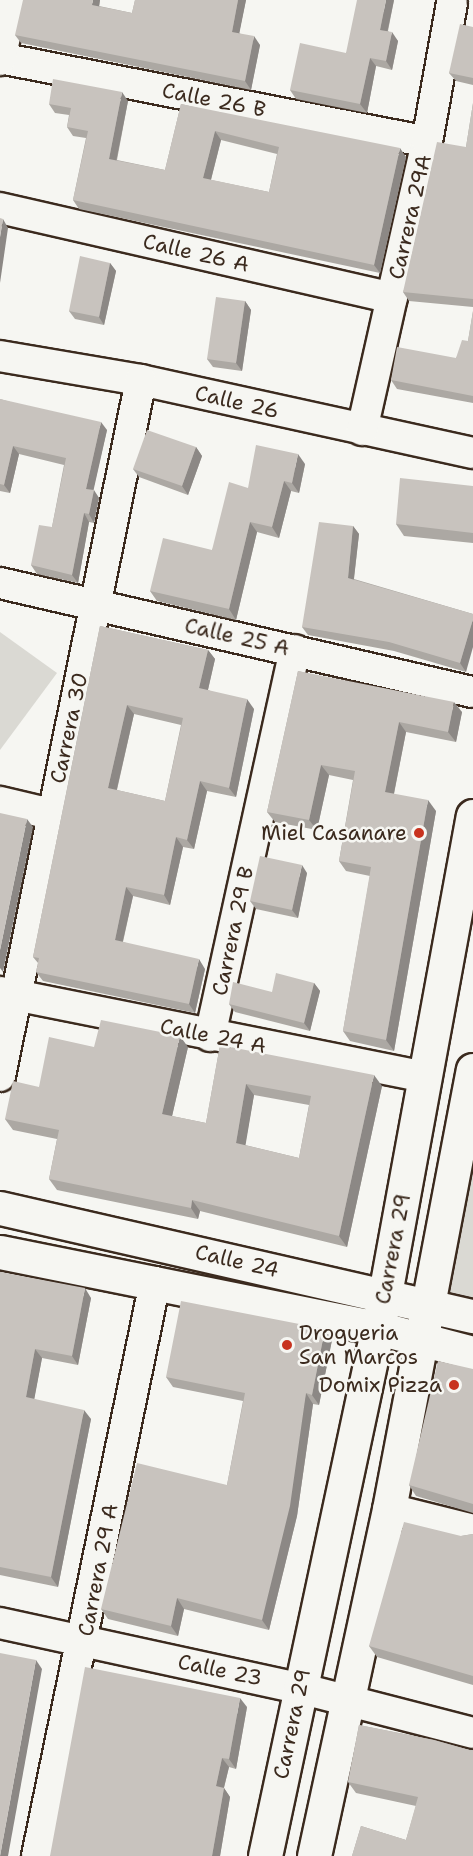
<!DOCTYPE html>
<html>
<head>
<meta charset="utf-8">
<style>
  body { margin:0 }
  #map { position:relative; width:473px; height:1856px; overflow:hidden; background:#f6f6f2; font-family:"Shantell Sans",sans-serif }
  div>[style] { position:absolute }
  [style*='--x'] { left:calc(var(--x)*1px); top:calc(var(--y)*1px); width:calc(var(--w)*1px); rotate:calc(var(--a)*1deg) }
  .green>* { inset:0; background:#dad9d3 }
  .roads { filter:drop-shadow(2px 0 #3b2a1e) drop-shadow(-2px 0 #3b2a1e) drop-shadow(0 2px #3b2a1e) drop-shadow(0 -2px #3b2a1e) }
  .minor>* { height:30px; margin:-15px; padding:0 15px; transform-origin:15px; border-radius:15px; background:#f6f6f2 }
  .tertiary>* { height:33px; margin:-16.5px; padding:0 16.5px; transform-origin:16.5px; border-radius:16.5px; background:#f6f6f2 }
  .secondary>* { height:33px; margin:-16.5px; padding:0 16.5px; transform-origin:16.5px; border-radius:16.5px; background:#f6f6f2 }
  .wall>* { inset:0; background:#aca8a3 }
  .shaded-wall>* { inset:0; background:#8c8885 }
  .building>* { inset:0; background:#c8c3be }
  .dots>* { width:16px; height:16px; translate:-50% -50%; box-sizing:border-box; border:3px solid #f6f6f2; border-radius:50% }
  span { translate:-50% -50%; white-space:nowrap; text-align:center; line-height:1.15; -webkit-text-stroke:5px #f6f6f2; paint-order:stroke }
  .street-label { font-size:21px; color:#3b2a1e }
  .poi-label { font-size:21px; color:#3b2a1e }
  .right { translate:-100% -50%; text-align:right }
  .left { translate:0 -50%; text-align:left }
</style>
</head>
<body>
<div id="map">
  <div class="green">
    <div style="clip-path:polygon(0 632px,57px 673px,0 750px)"></div>
    <div style="clip-path:polygon(473px 1115px,473px 1307px,438px 1296px)"></div>
  </div>
  <div class="roads">
    <div class="minor">
      <div style="--x:0;--y:58;--w:435;--a:11.1"></div>
      <div style="--x:0;--y:60;--w:61;--a:-77.8"></div>
      <div style="--x:0;--y:208;--w:402;--a:12.9"></div>
      <div style="--x:0;--y:356;--w:143;--a:9.7"></div>
      <div style="--x:141;--y:380;--w:340;--a:12.4"></div>
      <div style="--x:362;--y:430;--w:295;--a:-77.3"></div>
      <div style="--x:427;--y:142;--w:141;--a:-79.8"></div>
      <div style="--x:0;--y:583;--w:485;--a:13"></div>
      <div style="--x:0;--y:802;--w:52;--a:13.2"></div>
      <div style="--x:0;--y:992;--w:434;--a:11.3"></div>
      <div style="--x:210;--y:1036;--w:395;--a:-77.6"></div>
      <div style="--x:0;--y:1076;--w:710;--a:-78.55"></div>
      <div style="--x:389;--y:1509;--w:87;--a:14"></div>
      <div style="--x:0;--y:1623;--w:306;--a:12.3"></div>
      <div style="--x:299;--y:1688;--w:180;--a:14.5"></div>
      <div style="--x:37;--y:1856;--w:586;--a:-78.38"></div>
    </div>
    <div class="tertiary">
      <div style="--x:0;--y:1208;--w:485;--a:12.9"></div>
      <div style="--x:0;--y:1252;--w:386;--a:11.4"></div>
      <div style="--x:378;--y:1328;--w:98;--a:14.7"></div>
    </div>
    <div class="secondary">
      <div style="--x:265;--y:1856;--w:575;--a:-77.95"></div>
      <div style="--x:385;--y:1294;--w:486;--a:-79.6"></div>
      <div style="--x:314;--y:1856;--w:355;--a:-77.8"></div>
      <div style="--x:389;--y:1509;--w:447;--a:-79.2"></div>
    </div>
  </div>
  <div class="wall">
    <div style="clip-path:polygon(100px 0,99px 6px,132px 13px,135px 0,246px 0,239px 33px,260px 45px,251px 90px,21px 43px,15px 35px)"></div>
    <div style="clip-path:polygon(394px 0,388px 31px,398px 41px,392px 70px,376px 66px,367px 113px,296px 99px,290px 90px,346px 53px)"></div>
    <div style="clip-path:polygon(473px 27px,473px 85px,456px 81px,449px 73px)"></div>
    <div style="clip-path:polygon(evenodd,128px 101px,117px 160px,165px 170px,181px 104px,406px 157px,380px 273px,79px 209px,73px 200px,86px 138px,73px 136px,67px 127px,69px 115px,55px 113px,49px 104px,128px 101px,221px 140px,277px 154px,269px 192px,211px 180px,221px 140px)"></div>
    <div style="clip-path:polygon(473px 103px,473px 307px,409px 301px,403px 292px,466px 147px)"></div>
    <div style="clip-path:polygon(110px 263px,116px 271px,104px 325px,75px 319px,69px 311px)"></div>
    <div style="clip-path:polygon(245px 301px,251px 310px,242px 371px,213px 367px,207px 359px)"></div>
    <div style="clip-path:polygon(473px 311px,473px 403px,397px 389px,391px 380px,456px 358px,468px 341px)"></div>
    <div style="clip-path:polygon(0 399px,107px 430px,93px 490px,99px 498px,94px 523px,89px 522px,78px 583px,37px 574px,31px 565px,52px 527px,64px 465px,19px 454px,10px 493px,0 491px)"></div>
    <div style="clip-path:polygon(196px 447px,202px 456px,188px 495px,139px 477px,133px 469px)"></div>
    <div style="clip-path:polygon(305px 464px,299px 493px,291px 491px,279px 538px,257px 532px,236px 620px,157px 601px,150px 591px,212px 550px,248px 488px)"></div>
    <div style="clip-path:polygon(473px 486px,473px 543px,404px 536px,396px 524px)"></div>
    <div style="clip-path:polygon(353px 526px,359px 534px,354px 579px,473px 614px,466px 672px,394px 651px,308px 635px,302px 627px)"></div>
    <div style="clip-path:polygon(evenodd,100px 626px,208px 650px,215px 659px,208px 690px,254px 709px,236px 797px,207px 791px,194px 849px,183px 847px,170px 905px,133px 896px,123px 942px,205px 969px,195px 1013px,43px 981px,36px 972px,38px 963px,33px 957px,100px 626px,134px 714px,181px 725px,165px 801px,117px 790px,134px 714px)"></div>
    <div style="clip-path:polygon(298px 671px,462px 712px,456px 742px,406px 732px,394px 794px,436px 811px,394px 1051px,350px 1041px,343px 1031px,370px 876px,346px 871px,339px 861px,353px 780px,329px 775px,317px 830px,275px 822px,267px 812px)"></div>
    <div style="clip-path:polygon(307px 873px,298px 918px,256px 909px,250px 901px)"></div>
    <div style="clip-path:polygon(314px 983px,320px 991px,310px 1031px,235px 1012px,229px 1004px,272px 992px)"></div>
    <div style="clip-path:polygon(evenodd,220px 1045px,382px 1086px,347px 1247px,200px 1211px,198px 1219px,57px 1190px,49px 1179px,57px 1139px,13px 1130px,5px 1119px,39px 1087px,94px 1047px,188px 1047px,172px 1116px,206px 1123px,220px 1045px,254px 1095px,309px 1105px,299px 1158px,245px 1145px,254px 1095px)"></div>
    <div style="clip-path:polygon(0 1272px,91px 1298px,78px 1365px,42px 1358px,34px 1399px,91px 1419px,58px 1587px,0 1575px)"></div>
    <div style="clip-path:polygon(332px 1340px,319px 1405px,313px 1404px,297px 1516px,269px 1630px,184px 1609px,178px 1636px,108px 1619px,101px 1609px,227px 1485px,243px 1401px,173px 1387px,166px 1377px)"></div>
    <div style="clip-path:polygon(473px 1369px,473px 1513px,416px 1496px,409px 1485px)"></div>
    <div style="clip-path:polygon(473px 1534px,473px 1685px,377px 1657px,369px 1646px,461px 1536px)"></div>
    <div style="clip-path:polygon(247px 1707px,236px 1769px,229px 1767px,224px 1788px,230px 1797px,220px 1856px,50px 1856px)"></div>
    <div style="clip-path:polygon(359px 1725px,434px 1740px,473px 1751px,473px 1856px,352px 1856px,361px 1826px,406px 1840px,416px 1806px,356px 1793px,348px 1782px)"></div>
  </div>
  <div class="shaded-wall">
    <div style="clip-path:polygon(93px 0,100px 0,98px 14px,92px 5px)"></div>
    <div style="clip-path:polygon(238px 0,246px 0,238px 40px,232px 32px)"></div>
    <div style="clip-path:polygon(386px 0,394px 0,386px 38px,380px 30px)"></div>
    <div style="clip-path:polygon(392px 32px,398px 41px,392px 70px,386px 61px)"></div>
    <div style="clip-path:polygon(254px 36px,260px 45px,251px 90px,245px 81px)"></div>
    <div style="clip-path:polygon(370px 58px,376px 66px,367px 113px,360px 104px)"></div>
    <div style="clip-path:polygon(122px 92px,128px 101px,115px 167px,109px 159px)"></div>
    <div style="clip-path:polygon(215px 131px,221px 140px,209px 187px,203px 178px)"></div>
    <div style="clip-path:polygon(400px 148px,406px 157px,380px 273px,374px 265px)"></div>
    <div style="clip-path:polygon(3px 219px,8px 228px,0 283px,0 237px)"></div>
    <div style="clip-path:polygon(110px 263px,116px 271px,104px 325px,99px 317px)"></div>
    <div style="clip-path:polygon(245px 301px,251px 310px,242px 371px,236px 363px)"></div>
    <div style="clip-path:polygon(101px 422px,107px 430px,92px 497px,86px 489px)"></div>
    <div style="clip-path:polygon(13px 446px,19px 454px,10px 493px,4px 485px)"></div>
    <div style="clip-path:polygon(196px 447px,202px 456px,188px 495px,182px 486px)"></div>
    <div style="clip-path:polygon(298px 454px,305px 464px,299px 493px,292px 483px)"></div>
    <div style="clip-path:polygon(284px 481px,291px 491px,279px 538px,272px 527px)"></div>
    <div style="clip-path:polygon(94px 490px,99px 498px,94px 523px,89px 514px)"></div>
    <div style="clip-path:polygon(84px 513px,89px 522px,78px 583px,72px 575px)"></div>
    <div style="clip-path:polygon(250px 522px,257px 532px,236px 620px,229px 609px)"></div>
    <div style="clip-path:polygon(353px 526px,359px 534px,353px 586px,348px 578px)"></div>
    <div style="clip-path:polygon(473px 619px,473px 647px,466px 672px,460px 663px)"></div>
    <div style="clip-path:polygon(208px 650px,215px 659px,206px 698px,199px 688px)"></div>
    <div style="clip-path:polygon(247px 699px,254px 709px,236px 797px,229px 788px)"></div>
    <div style="clip-path:polygon(454px 702px,462px 712px,456px 742px,448px 732px)"></div>
    <div style="clip-path:polygon(127px 705px,134px 714px,115px 797px,108px 788px)"></div>
    <div style="clip-path:polygon(399px 722px,406px 732px,392px 803px,385px 792px)"></div>
    <div style="clip-path:polygon(321px 765px,329px 775px,317px 830px,309px 820px)"></div>
    <div style="clip-path:polygon(200px 781px,207px 791px,194px 849px,187px 840px)"></div>
    <div style="clip-path:polygon(428px 800px,436px 811px,394px 1051px,386px 1040px)"></div>
    <div style="clip-path:polygon(27px 819px,33px 827px,3px 972px,0 968px,0 950px)"></div>
    <div style="clip-path:polygon(176px 837px,183px 847px,170px 905px,164px 895px)"></div>
    <div style="clip-path:polygon(302px 865px,307px 873px,298px 918px,292px 910px)"></div>
    <div style="clip-path:polygon(126px 887px,133px 896px,121px 949px,115px 940px)"></div>
    <div style="clip-path:polygon(199px 959px,205px 969px,195px 1013px,189px 1004px)"></div>
    <div style="clip-path:polygon(314px 983px,320px 991px,310px 1031px,304px 1023px)"></div>
    <div style="clip-path:polygon(180px 1036px,188px 1047px,170px 1125px,162px 1114px)"></div>
    <div style="clip-path:polygon(374px 1075px,382px 1086px,347px 1247px,339px 1236px)"></div>
    <div style="clip-path:polygon(246px 1084px,254px 1095px,244px 1154px,236px 1143px)"></div>
    <div style="clip-path:polygon(192px 1200px,200px 1211px,198px 1219px,191px 1208px)"></div>
    <div style="clip-path:polygon(85px 1288px,91px 1298px,78px 1365px,72px 1356px)"></div>
    <div style="clip-path:polygon(325px 1329px,332px 1340px,319px 1405px,312px 1395px)"></div>
    <div style="clip-path:polygon(35px 1349px,42px 1358px,33px 1406px,26px 1397px)"></div>
    <div style="clip-path:polygon(306px 1393px,313px 1404px,297px 1516px,269px 1630px,262px 1620px)"></div>
    <div style="clip-path:polygon(84px 1410px,91px 1419px,58px 1587px,51px 1577px)"></div>
    <div style="clip-path:polygon(177px 1598px,184px 1609px,178px 1636px,171px 1626px)"></div>
    <div style="clip-path:polygon(36px 1660px,42px 1669px,8px 1856px,0 1856px)"></div>
    <div style="clip-path:polygon(240px 1698px,247px 1707px,236px 1769px,229px 1759px)"></div>
    <div style="clip-path:polygon(222px 1758px,229px 1767px,222px 1795px,216px 1786px)"></div>
    <div style="clip-path:polygon(224px 1788px,230px 1797px,220px 1856px,212px 1856px)"></div>
  </div>
  <div class="building">
    <div style="clip-path:polygon(23px 0,93px 0,92px 5px,132px 13px,135px 0,238px 0,232px 32px,254px 36px,245px 81px,15px 35px)"></div>
    <div style="clip-path:polygon(357px 0,386px 0,380px 30px,392px 32px,386px 61px,370px 58px,360px 104px,290px 90px,300px 43px,346px 53px)"></div>
    <div style="clip-path:polygon(460px 24px,473px 27px,473px 78px,449px 73px)"></div>
    <div style="clip-path:polygon(evenodd,53px 79px,122px 92px,109px 159px,165px 170px,181px 104px,400px 148px,374px 265px,73px 200px,88px 131px,67px 127px,71px 108px,49px 104px,53px 79px,215px 131px,279px 147px,269px 192px,203px 178px,215px 131px)"></div>
    <div style="clip-path:polygon(473px 103px,473px 299px,403px 292px,437px 142px,466px 147px)"></div>
    <div style="clip-path:polygon(0 218px,3px 219px,0 237px)"></div>
    <div style="clip-path:polygon(80px 256px,110px 263px,99px 317px,69px 311px)"></div>
    <div style="clip-path:polygon(216px 297px,245px 301px,236px 363px,207px 359px)"></div>
    <div style="clip-path:polygon(473px 311px,473px 396px,391px 380px,397px 347px,456px 358px,462px 340px,468px 341px)"></div>
    <div style="clip-path:polygon(0 399px,101px 422px,86px 489px,94px 490px,89px 514px,84px 513px,72px 575px,31px 565px,39px 525px,52px 527px,66px 458px,13px 446px,4px 485px,0 484px)"></div>
    <div style="clip-path:polygon(147px 430px,196px 447px,182px 486px,133px 469px)"></div>
    <div style="clip-path:polygon(256px 445px,298px 454px,292px 483px,284px 481px,272px 527px,250px 522px,229px 609px,150px 591px,163px 538px,212px 550px,229px 482px,248px 488px)"></div>
    <div style="clip-path:polygon(400px 478px,473px 486px,473px 533px,396px 524px)"></div>
    <div style="clip-path:polygon(319px 522px,353px 526px,348px 578px,473px 614px,473px 619px,460px 663px,389px 642px,302px 627px)"></div>
    <div style="clip-path:polygon(evenodd,100px 626px,208px 650px,199px 688px,247px 699px,229px 788px,200px 781px,187px 840px,176px 837px,164px 895px,126px 887px,115px 940px,199px 959px,189px 1004px,36px 972px,39px 958px,33px 957px,100px 626px,127px 705px,183px 718px,165px 801px,108px 788px,127px 705px)"></div>
    <div style="clip-path:polygon(298px 671px,454px 702px,448px 732px,399px 722px,385px 792px,428px 800px,386px 1040px,343px 1031px,371px 867px,339px 861px,355px 771px,321px 765px,309px 820px,267px 812px)"></div>
    <div style="clip-path:polygon(0 813px,27px 819px,0 950px)"></div>
    <div style="clip-path:polygon(260px 856px,302px 865px,292px 910px,250px 901px)"></div>
    <div style="clip-path:polygon(276px 973px,314px 983px,304px 1023px,229px 1004px,233px 982px,272px 992px)"></div>
    <div style="clip-path:polygon(evenodd,101px 1020px,180px 1036px,162px 1114px,206px 1123px,220px 1045px,374px 1075px,339px 1236px,192px 1200px,191px 1208px,49px 1179px,59px 1130px,5px 1119px,13px 1081px,39px 1087px,49px 1037px,94px 1047px,101px 1020px,246px 1084px,311px 1096px,299px 1158px,236px 1143px,246px 1084px)"></div>
    <div style="clip-path:polygon(0 1272px,85px 1288px,72px 1356px,35px 1349px,26px 1397px,84px 1410px,51px 1577px,0 1567px)"></div>
    <div style="clip-path:polygon(181px 1301px,325px 1329px,312px 1395px,306px 1393px,290px 1506px,262px 1620px,177px 1598px,171px 1626px,101px 1609px,137px 1463px,227px 1485px,245px 1393px,166px 1377px)"></div>
    <div style="clip-path:polygon(438px 1361px,473px 1369px,473px 1504px,409px 1485px)"></div>
    <div style="clip-path:polygon(404px 1522px,461px 1536px,473px 1534px,473px 1676px,369px 1646px)"></div>
    <div style="clip-path:polygon(0 1653px,36px 1660px,0 1856px)"></div>
    <div style="clip-path:polygon(85px 1667px,240px 1698px,229px 1759px,222px 1758px,216px 1786px,224px 1788px,212px 1856px,50px 1856px)"></div>
    <div style="clip-path:polygon(359px 1725px,434px 1740px,473px 1751px,473px 1856px,352px 1856px,361px 1826px,406px 1840px,418px 1797px,348px 1782px)"></div>
  </div>
  <div class="dots">
    <div style="left:419px;top:833px;background:#c8321e"></div>
    <div style="left:287px;top:1345px;background:#c8321e"></div>
    <div style="left:454px;top:1385px;background:#c8321e"></div>
  </div>
  <div class="street-label">
    <span style="left:214px;top:100px;rotate:11deg">Calle 26 B</span>
    <span style="left:410px;top:217px;rotate:-77deg">Carrera 29A</span>
    <span style="left:196px;top:253px;rotate:13deg">Calle 26 A</span>
    <span style="left:237px;top:402px;rotate:13deg">Calle 26</span>
    <span style="left:237px;top:637px;rotate:13deg">Calle 25 A</span>
    <span style="left:69px;top:728px;rotate:-78deg">Carrera 30</span>
    <span style="left:233px;top:931px;rotate:-78deg">Carrera 29 B</span>
    <span style="left:213px;top:1036px;rotate:11deg">Calle 24 A</span>
    <span style="left:393px;top:1249px;rotate:-79deg">Carrera 29</span>
    <span style="left:237px;top:1261px;rotate:13deg">Calle 24</span>
    <span style="left:98px;top:1570px;rotate:-79deg">Carrera 29 A</span>
    <span style="left:220px;top:1670px;rotate:12deg">Calle 23</span>
    <span style="left:292px;top:1724px;rotate:-78deg">Carrera 29</span>
  </div>
  <div class="poi-label">
    <span class="right" style="left:407px;top:833px">Miel Casanare</span>
    <span class="left" style="left:299px;top:1345px">Drogueria<br>San Marcos</span>
    <span class="right" style="left:442px;top:1385px">Domix Pizza</span>
  </div>
</div>
</body>
</html>
